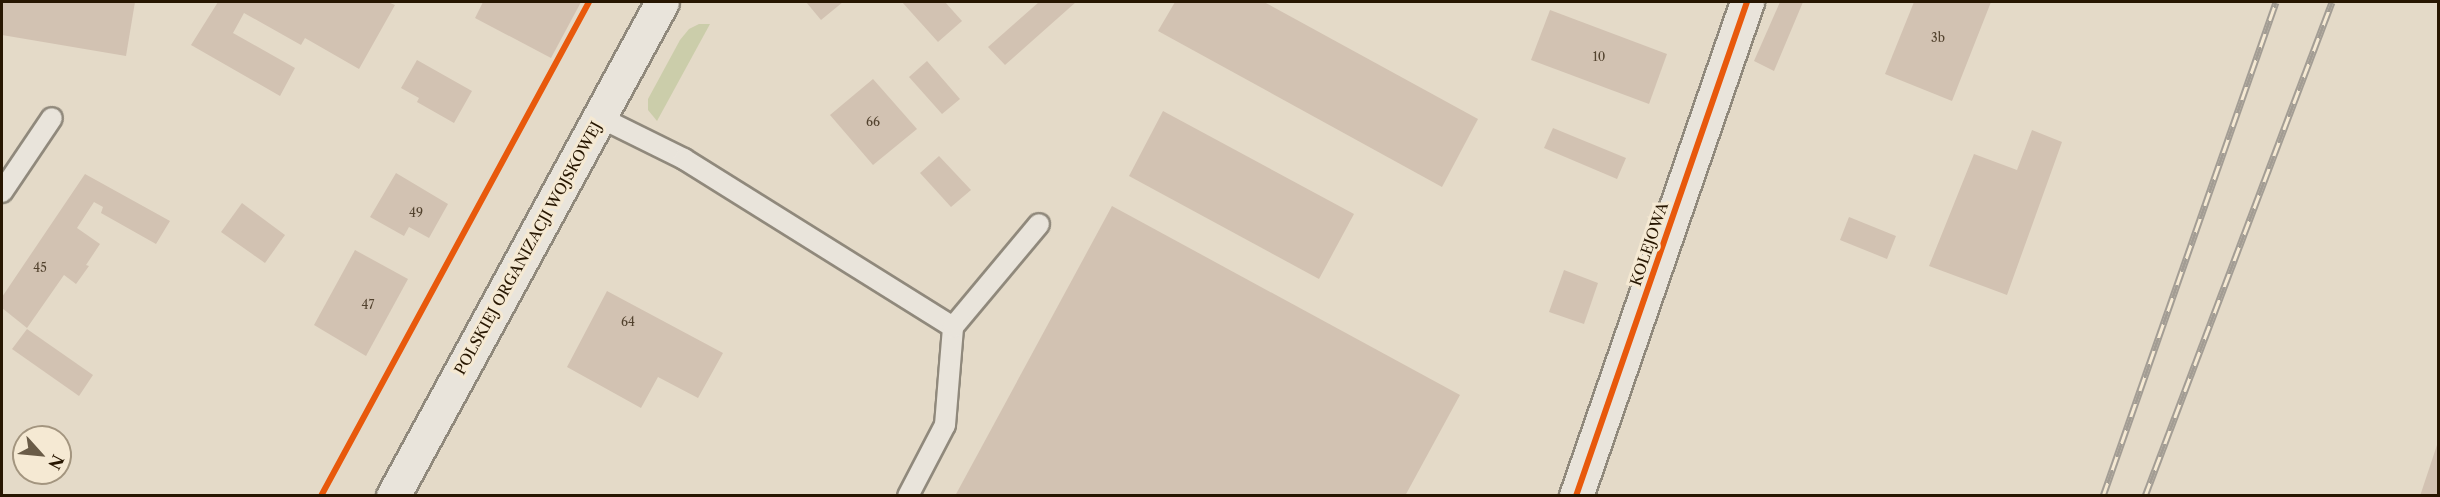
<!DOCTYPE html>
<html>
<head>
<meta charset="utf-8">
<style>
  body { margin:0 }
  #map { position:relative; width:2440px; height:497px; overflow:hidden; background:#e4dac8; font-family:"Libre Caslon Text",serif }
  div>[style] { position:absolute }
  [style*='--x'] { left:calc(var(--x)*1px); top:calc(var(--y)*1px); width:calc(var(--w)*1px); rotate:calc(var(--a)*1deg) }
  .green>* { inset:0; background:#cbcdaa }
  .building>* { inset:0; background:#d2c2b2 }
  .roads { filter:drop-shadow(2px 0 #90897c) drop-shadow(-2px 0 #90897c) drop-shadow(0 2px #90897c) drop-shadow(0 -2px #90897c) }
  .lane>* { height:20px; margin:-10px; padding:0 10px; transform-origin:10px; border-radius:10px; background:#e9e4db }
  .street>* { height:33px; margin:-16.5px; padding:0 16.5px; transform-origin:16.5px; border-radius:16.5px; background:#e9e4db }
  .secondary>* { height:33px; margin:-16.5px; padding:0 16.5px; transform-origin:16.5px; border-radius:16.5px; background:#e9e4db }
  .rail>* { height:7px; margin-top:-3.5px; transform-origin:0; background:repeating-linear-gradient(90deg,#f5e9d3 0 14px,#a39d94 0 28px); box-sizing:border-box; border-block:2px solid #a39d94 }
  .cycleway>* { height:6px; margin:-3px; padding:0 3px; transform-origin:3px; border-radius:3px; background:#e8590c }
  span { translate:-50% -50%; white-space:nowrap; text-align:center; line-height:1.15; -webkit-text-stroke:6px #f5e9d3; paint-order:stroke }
  .number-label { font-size:12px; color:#52422e }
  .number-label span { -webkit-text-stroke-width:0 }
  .street-label { font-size:15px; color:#271601 }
  .frame { position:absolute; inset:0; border:3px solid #271601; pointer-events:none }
  .north { position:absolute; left:12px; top:425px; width:60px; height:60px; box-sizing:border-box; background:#f5e9d3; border:2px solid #a3957f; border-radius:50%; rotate:117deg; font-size:16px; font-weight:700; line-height:24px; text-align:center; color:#271601 }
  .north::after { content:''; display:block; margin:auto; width:21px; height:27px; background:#695b47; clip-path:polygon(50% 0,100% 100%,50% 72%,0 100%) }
</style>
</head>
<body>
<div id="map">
  <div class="green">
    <div style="clip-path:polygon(699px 24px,710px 24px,657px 121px,648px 110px,648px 99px,680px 40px,689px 29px)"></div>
  </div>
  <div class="building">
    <div style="clip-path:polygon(2px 2px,135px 2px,126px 56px,2px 35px)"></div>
    <div style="clip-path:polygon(218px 2px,388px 2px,395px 5px,359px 69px,305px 38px,301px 45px,244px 13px,233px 33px,295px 68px,280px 96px,191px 45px)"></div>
    <div style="clip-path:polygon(483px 2px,581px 2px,551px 58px,475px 18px)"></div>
    <div style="clip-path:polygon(806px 2px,843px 2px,821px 20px)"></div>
    <div style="clip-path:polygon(902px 2px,945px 2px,962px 21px,938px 42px)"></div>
    <div style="clip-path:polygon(1039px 2px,1076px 2px,1005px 65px,988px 47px)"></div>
    <div style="clip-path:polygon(1175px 2px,1264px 2px,1478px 119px,1442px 187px,1158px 31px)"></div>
    <div style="clip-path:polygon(1780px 2px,1803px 2px,1774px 71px,1754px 61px)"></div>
    <div style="clip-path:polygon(1914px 2px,1991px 2px,1952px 101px,1885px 74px)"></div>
    <div style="clip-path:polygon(1550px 10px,1667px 54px,1649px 104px,1531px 60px)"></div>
    <div style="clip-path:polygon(417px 60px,472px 91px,454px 123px,417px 102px,419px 98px,401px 88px)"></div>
    <div style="clip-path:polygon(927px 61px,960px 99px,942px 114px,909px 77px)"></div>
    <div style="clip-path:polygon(873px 79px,917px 129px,873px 165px,830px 115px)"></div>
    <div style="clip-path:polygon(1163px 111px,1354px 214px,1319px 279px,1129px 176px)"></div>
    <div style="clip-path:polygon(1553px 128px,1626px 158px,1617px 179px,1544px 148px)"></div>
    <div style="clip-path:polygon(2032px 130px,2062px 142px,2007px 295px,1929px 266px,1974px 154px,2017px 170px)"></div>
    <div style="clip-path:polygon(939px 156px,971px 190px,951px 207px,920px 173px)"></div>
    <div style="clip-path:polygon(396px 173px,448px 204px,429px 238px,409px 227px,404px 236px,370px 217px)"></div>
    <div style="clip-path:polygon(85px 174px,170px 221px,156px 244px,101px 213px,103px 207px,94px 202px,77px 228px,100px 244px,86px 265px,89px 266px,76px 284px,64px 275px,27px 328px,2px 308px,2px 297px)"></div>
    <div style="clip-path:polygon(242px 203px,285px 235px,265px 263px,221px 232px)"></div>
    <div style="clip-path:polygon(1112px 206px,1460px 395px,1405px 496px,955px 496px)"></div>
    <div style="clip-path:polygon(1849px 217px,1896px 236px,1887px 259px,1840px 240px)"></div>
    <div style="clip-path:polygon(355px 250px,408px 279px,366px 356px,314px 325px)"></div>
    <div style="clip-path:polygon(1564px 270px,1598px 283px,1584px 324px,1549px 312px)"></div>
    <div style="clip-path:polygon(607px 291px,723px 353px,698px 398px,658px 377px,641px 408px,567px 367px)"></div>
    <div style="clip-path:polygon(27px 329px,93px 375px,79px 396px,12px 349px)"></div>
    <div style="clip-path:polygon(2438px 442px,2438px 496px,2420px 496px)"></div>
  </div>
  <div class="roads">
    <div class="lane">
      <div style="--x:599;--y:117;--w:95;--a:26.3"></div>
      <div style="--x:684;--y:159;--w:317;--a:32"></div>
      <div style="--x:2;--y:192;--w:89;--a:-56"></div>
      <div style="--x:908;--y:496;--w:80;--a:-62.5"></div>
      <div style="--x:945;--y:425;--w:98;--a:-85.3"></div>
      <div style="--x:953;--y:327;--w:134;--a:-50.1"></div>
    </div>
    <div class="street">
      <div style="--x:1576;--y:496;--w:523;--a:-70.91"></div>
    </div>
    <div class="secondary">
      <div style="--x:393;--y:496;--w:562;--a:-61.43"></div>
    </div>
  </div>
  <div class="rail">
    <div style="--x:2103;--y:496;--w:523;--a:-70.7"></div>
    <div style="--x:2145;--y:496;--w:528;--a:-69.27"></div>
  </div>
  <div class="cycleway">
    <div style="--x:321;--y:496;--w:562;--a:-61.52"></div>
    <div style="--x:1576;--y:496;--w:523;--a:-70.91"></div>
  </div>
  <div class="number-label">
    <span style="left:1938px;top:38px">3b</span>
    <span style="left:1599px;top:57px">10</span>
    <span style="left:873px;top:122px">66</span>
    <span style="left:416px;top:213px">49</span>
    <span style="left:40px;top:268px">45</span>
    <span style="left:368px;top:305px">47</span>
    <span style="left:628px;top:322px">64</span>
  </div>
  <div class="street-label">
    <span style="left:1649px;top:244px;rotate:-71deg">KOLEJOWA</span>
    <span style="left:528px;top:248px;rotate:-61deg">POLSKIEJ ORGANIZACJI WOJSKOWEJ</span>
  </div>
  <div class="frame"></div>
  <div class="north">N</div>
</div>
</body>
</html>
